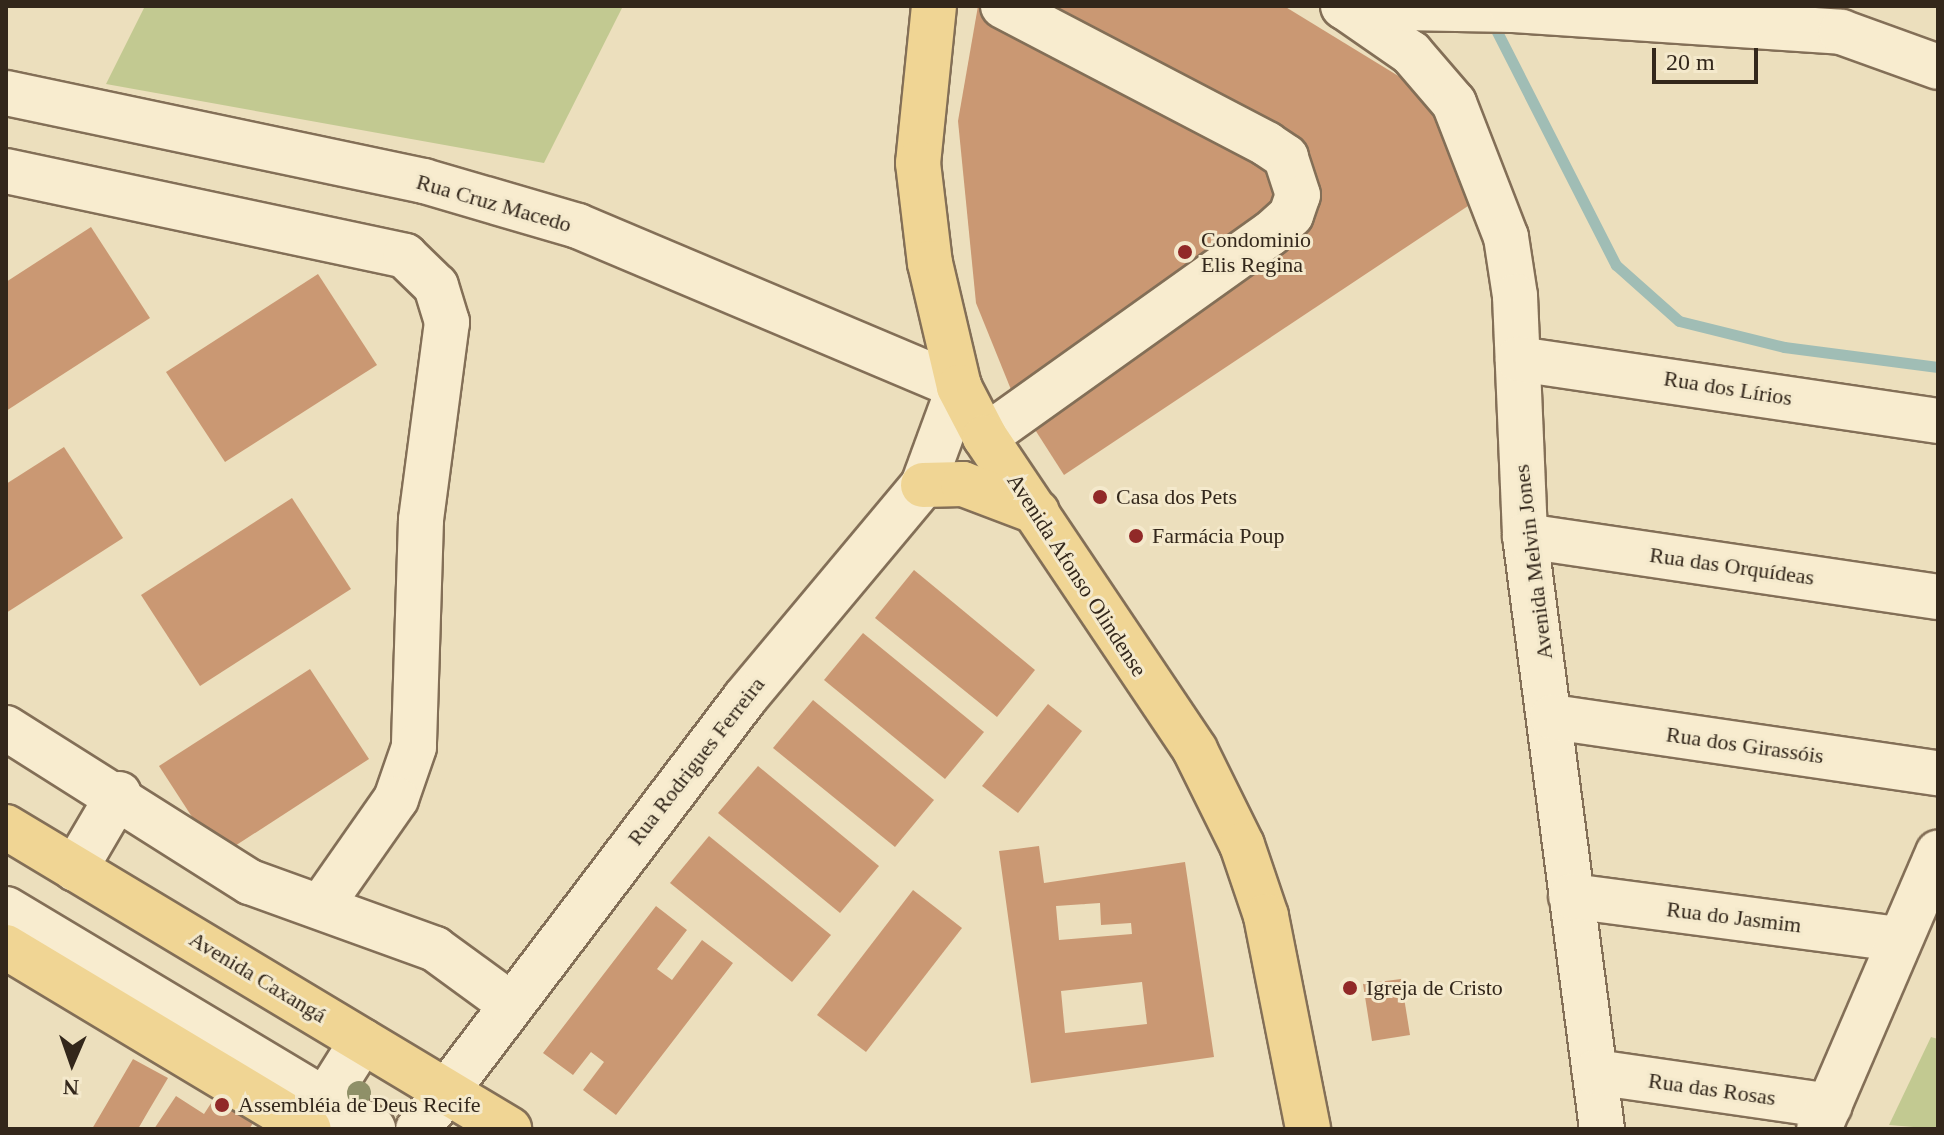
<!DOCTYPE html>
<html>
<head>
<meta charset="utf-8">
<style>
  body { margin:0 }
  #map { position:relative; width:1944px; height:1135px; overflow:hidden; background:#ecdfbd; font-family:"Times New Roman",serif }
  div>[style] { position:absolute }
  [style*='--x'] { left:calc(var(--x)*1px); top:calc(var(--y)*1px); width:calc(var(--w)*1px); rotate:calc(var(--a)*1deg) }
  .green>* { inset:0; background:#c2c991 }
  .stream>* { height:11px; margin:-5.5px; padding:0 5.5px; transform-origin:5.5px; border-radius:5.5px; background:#a0bdb5 }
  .building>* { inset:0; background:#ca9873 }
  .roads { filter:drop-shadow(2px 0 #836f57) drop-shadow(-2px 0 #836f57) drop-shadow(0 2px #836f57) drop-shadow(0 -2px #836f57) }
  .minor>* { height:44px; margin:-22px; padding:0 22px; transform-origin:22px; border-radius:22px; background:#f8eccf }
  .major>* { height:44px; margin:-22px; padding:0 22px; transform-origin:22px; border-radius:22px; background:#f0d594 }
  .trees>* { width:24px; height:24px; margin:-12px; border-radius:50%; background:#8f9068 }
  .dots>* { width:22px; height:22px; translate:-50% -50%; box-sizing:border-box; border:4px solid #f4e9cc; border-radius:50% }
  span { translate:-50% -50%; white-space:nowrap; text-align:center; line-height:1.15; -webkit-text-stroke:6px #f4e9cc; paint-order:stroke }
  .street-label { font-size:22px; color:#33271b }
  .poi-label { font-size:22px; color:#33271b }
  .left { translate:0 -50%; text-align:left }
  .frame { position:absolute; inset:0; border:8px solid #33271b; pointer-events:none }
  .north { position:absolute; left:32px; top:1023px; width:80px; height:80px; -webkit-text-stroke:6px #f4e9cc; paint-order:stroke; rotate:182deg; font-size:22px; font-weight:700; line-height:32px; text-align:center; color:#33271b }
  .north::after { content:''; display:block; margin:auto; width:28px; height:36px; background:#33271b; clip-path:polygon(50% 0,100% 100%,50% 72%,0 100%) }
  .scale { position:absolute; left:1652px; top:48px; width:106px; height:36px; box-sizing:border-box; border:4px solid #33271b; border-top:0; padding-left:10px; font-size:24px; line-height:28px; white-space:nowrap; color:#33271b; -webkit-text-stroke:6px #f4e9cc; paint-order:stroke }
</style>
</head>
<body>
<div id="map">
  <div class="green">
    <div style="clip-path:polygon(145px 6px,623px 6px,544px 163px,106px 84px)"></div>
    <div style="clip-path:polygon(1931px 1037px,1938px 1039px,1938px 1129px,1889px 1125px)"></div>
  </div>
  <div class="stream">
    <div style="--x:1491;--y:20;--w:275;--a:63"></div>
    <div style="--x:1616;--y:265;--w:84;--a:41.6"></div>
    <div style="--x:1679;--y:321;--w:108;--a:13.9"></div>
    <div style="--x:1784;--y:347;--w:155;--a:7.4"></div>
  </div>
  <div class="building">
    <div style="clip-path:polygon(978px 6px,1284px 6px,1436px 99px,1474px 202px,1064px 475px,1014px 397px,976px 303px,958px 121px)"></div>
    <div style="clip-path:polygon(91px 227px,150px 318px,6px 411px,6px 282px)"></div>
    <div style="clip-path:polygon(318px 274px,377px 365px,225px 462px,166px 372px)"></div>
    <div style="clip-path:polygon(64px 447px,123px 538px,6px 613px,6px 484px)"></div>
    <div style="clip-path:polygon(292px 498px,351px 589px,200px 686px,141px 595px)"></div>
    <div style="clip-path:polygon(914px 570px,1035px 670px,997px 717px,875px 618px)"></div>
    <div style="clip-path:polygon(863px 633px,984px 732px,945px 779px,824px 680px)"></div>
    <div style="clip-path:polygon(310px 669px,369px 759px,218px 857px,159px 766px)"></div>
    <div style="clip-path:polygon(813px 700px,934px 800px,895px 847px,773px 748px)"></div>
    <div style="clip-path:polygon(1048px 704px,1082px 731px,1018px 813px,982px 786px)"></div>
    <div style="clip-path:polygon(758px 766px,879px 866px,840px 913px,718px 813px)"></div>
    <div style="clip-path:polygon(709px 836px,831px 935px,792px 982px,670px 883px)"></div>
    <div style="clip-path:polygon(evenodd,1039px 846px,1044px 883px,1185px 862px,1214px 1057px,1031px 1083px,999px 851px,1039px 846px,1100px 903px,1101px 925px,1131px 923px,1132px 934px,1059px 940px,1056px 906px,1100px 903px,1039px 846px,1142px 982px,1147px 1024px,1065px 1033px,1061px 991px,1142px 982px)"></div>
    <div style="clip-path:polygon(913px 890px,962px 928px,866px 1052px,817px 1015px)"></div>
    <div style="clip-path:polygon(656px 906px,687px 930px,657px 969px,672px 980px,702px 940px,733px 963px,616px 1115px,583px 1090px,604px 1062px,591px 1052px,573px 1075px,543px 1053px)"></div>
    <div style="clip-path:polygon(1401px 979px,1410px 1035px,1372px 1041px,1363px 984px)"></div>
    <div style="clip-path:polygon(133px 1059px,168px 1078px,149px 1110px,138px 1129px,92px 1129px)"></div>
    <div style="clip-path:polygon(217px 1094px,256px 1119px,249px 1129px,154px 1129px,176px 1096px,204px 1114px)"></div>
  </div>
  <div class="roads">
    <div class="minor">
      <div style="--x:1343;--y:6;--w:83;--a:34.7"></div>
      <div style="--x:1411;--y:53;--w:66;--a:49.3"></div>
      <div style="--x:1454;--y:103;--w:144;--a:68.8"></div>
      <div style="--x:1506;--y:237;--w:60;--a:81.3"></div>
      <div style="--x:1515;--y:296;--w:240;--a:87.6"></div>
      <div style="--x:1525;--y:536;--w:598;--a:82.6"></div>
      <div style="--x:1344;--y:7;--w:169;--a:1"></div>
      <div style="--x:1513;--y:10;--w:329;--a:3.8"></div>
      <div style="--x:1841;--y:32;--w:103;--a:19.8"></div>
      <div style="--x:6;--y:93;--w:427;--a:11.9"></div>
      <div style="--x:424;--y:181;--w:160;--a:16.3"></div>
      <div style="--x:578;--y:226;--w:414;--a:22.9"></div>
      <div style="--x:959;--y:387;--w:104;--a:110.2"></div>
      <div style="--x:923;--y:485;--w:278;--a:129.9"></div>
      <div style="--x:745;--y:698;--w:541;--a:127.19"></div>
      <div style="--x:6;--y:171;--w:408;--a:12"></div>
      <div style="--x:405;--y:256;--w:43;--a:44.1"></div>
      <div style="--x:436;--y:286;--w:38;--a:73"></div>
      <div style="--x:447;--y:322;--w:200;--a:97.5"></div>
      <div style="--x:421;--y:520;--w:227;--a:91.8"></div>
      <div style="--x:414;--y:747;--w:55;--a:109.1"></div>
      <div style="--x:396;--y:799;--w:131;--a:125"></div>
      <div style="--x:1518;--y:359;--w:425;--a:8.4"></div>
      <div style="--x:985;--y:437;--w:350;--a:-35.5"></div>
      <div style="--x:1270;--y:234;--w:28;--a:-42"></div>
      <div style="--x:1291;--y:215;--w:21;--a:-71"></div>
      <div style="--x:1298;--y:195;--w:40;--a:-108"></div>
      <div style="--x:1286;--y:157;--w:23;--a:-146"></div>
      <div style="--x:1267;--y:144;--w:298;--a:-152.4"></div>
      <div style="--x:1525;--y:536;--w:417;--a:8.4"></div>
      <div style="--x:1552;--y:717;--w:390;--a:8.3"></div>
      <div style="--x:6;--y:728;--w:289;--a:32.3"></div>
      <div style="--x:250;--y:882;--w:197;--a:19.9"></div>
      <div style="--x:435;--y:949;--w:92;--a:36.1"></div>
      <div style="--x:75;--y:869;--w:87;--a:-59.6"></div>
      <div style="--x:1571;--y:896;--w:329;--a:7.5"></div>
      <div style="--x:6;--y:909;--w:428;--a:30.9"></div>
      <div style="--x:1595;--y:1072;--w:237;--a:8.2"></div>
      <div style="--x:310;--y:1124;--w:98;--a:-57.9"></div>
      <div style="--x:1819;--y:1129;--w:301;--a:-66.7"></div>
    </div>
    <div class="major">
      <div style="--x:934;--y:6;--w:158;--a:95.8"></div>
      <div style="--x:918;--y:163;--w:101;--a:83.2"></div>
      <div style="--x:930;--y:263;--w:127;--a:76.8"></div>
      <div style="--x:959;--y:387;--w:56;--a:62.5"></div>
      <div style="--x:985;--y:437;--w:377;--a:56.1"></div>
      <div style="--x:1195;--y:750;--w:106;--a:63.7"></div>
      <div style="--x:1242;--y:845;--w:75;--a:71.3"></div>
      <div style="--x:1266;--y:916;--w:217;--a:78.8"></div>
      <div style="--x:923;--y:485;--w:40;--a:-1.4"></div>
      <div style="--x:963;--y:484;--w:79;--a:20.7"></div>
      <div style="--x:6;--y:827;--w:587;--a:30.98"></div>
      <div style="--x:6;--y:947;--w:353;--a:31"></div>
    </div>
  </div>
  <div class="trees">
    <div style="left:359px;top:1093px"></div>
  </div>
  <div class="dots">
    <div style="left:1185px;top:252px;background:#912928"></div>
    <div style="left:1100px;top:497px;background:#912928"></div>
    <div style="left:1136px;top:536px;background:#912928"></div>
    <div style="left:1350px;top:988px;background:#912928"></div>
    <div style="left:222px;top:1105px;background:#912928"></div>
  </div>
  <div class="street-label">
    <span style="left:494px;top:203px;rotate:16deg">Rua Cruz Macedo</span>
    <span style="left:1728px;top:388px;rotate:9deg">Rua dos Lírios</span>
    <span style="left:1533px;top:562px;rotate:-97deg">Avenida Melvin Jones</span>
    <span style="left:1732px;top:566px;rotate:8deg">Rua das Orquídeas</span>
    <span style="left:1077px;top:575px;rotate:57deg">Avenida Afonso Olindense</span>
    <span style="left:1745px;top:745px;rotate:8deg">Rua dos Girassóis</span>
    <span style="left:696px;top:761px;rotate:-52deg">Rua Rodrigues Ferreira</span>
    <span style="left:1734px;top:917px;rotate:7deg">Rua do Jasmim</span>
    <span style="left:258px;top:977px;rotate:31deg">Avenida Caxangá</span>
    <span style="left:1712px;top:1089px;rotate:8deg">Rua das Rosas</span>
  </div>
  <div class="poi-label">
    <span class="left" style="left:1201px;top:252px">Condominio<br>Elis Regina</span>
    <span class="left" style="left:1116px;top:497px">Casa dos Pets</span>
    <span class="left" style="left:1152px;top:536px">Farmácia Poup</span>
    <span class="left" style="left:1366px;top:988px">Igreja de Cristo</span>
    <span class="left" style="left:238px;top:1105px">Assembléia de Deus Recife</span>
  </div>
  <div class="frame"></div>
  <div class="north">N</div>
  <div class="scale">20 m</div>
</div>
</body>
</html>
